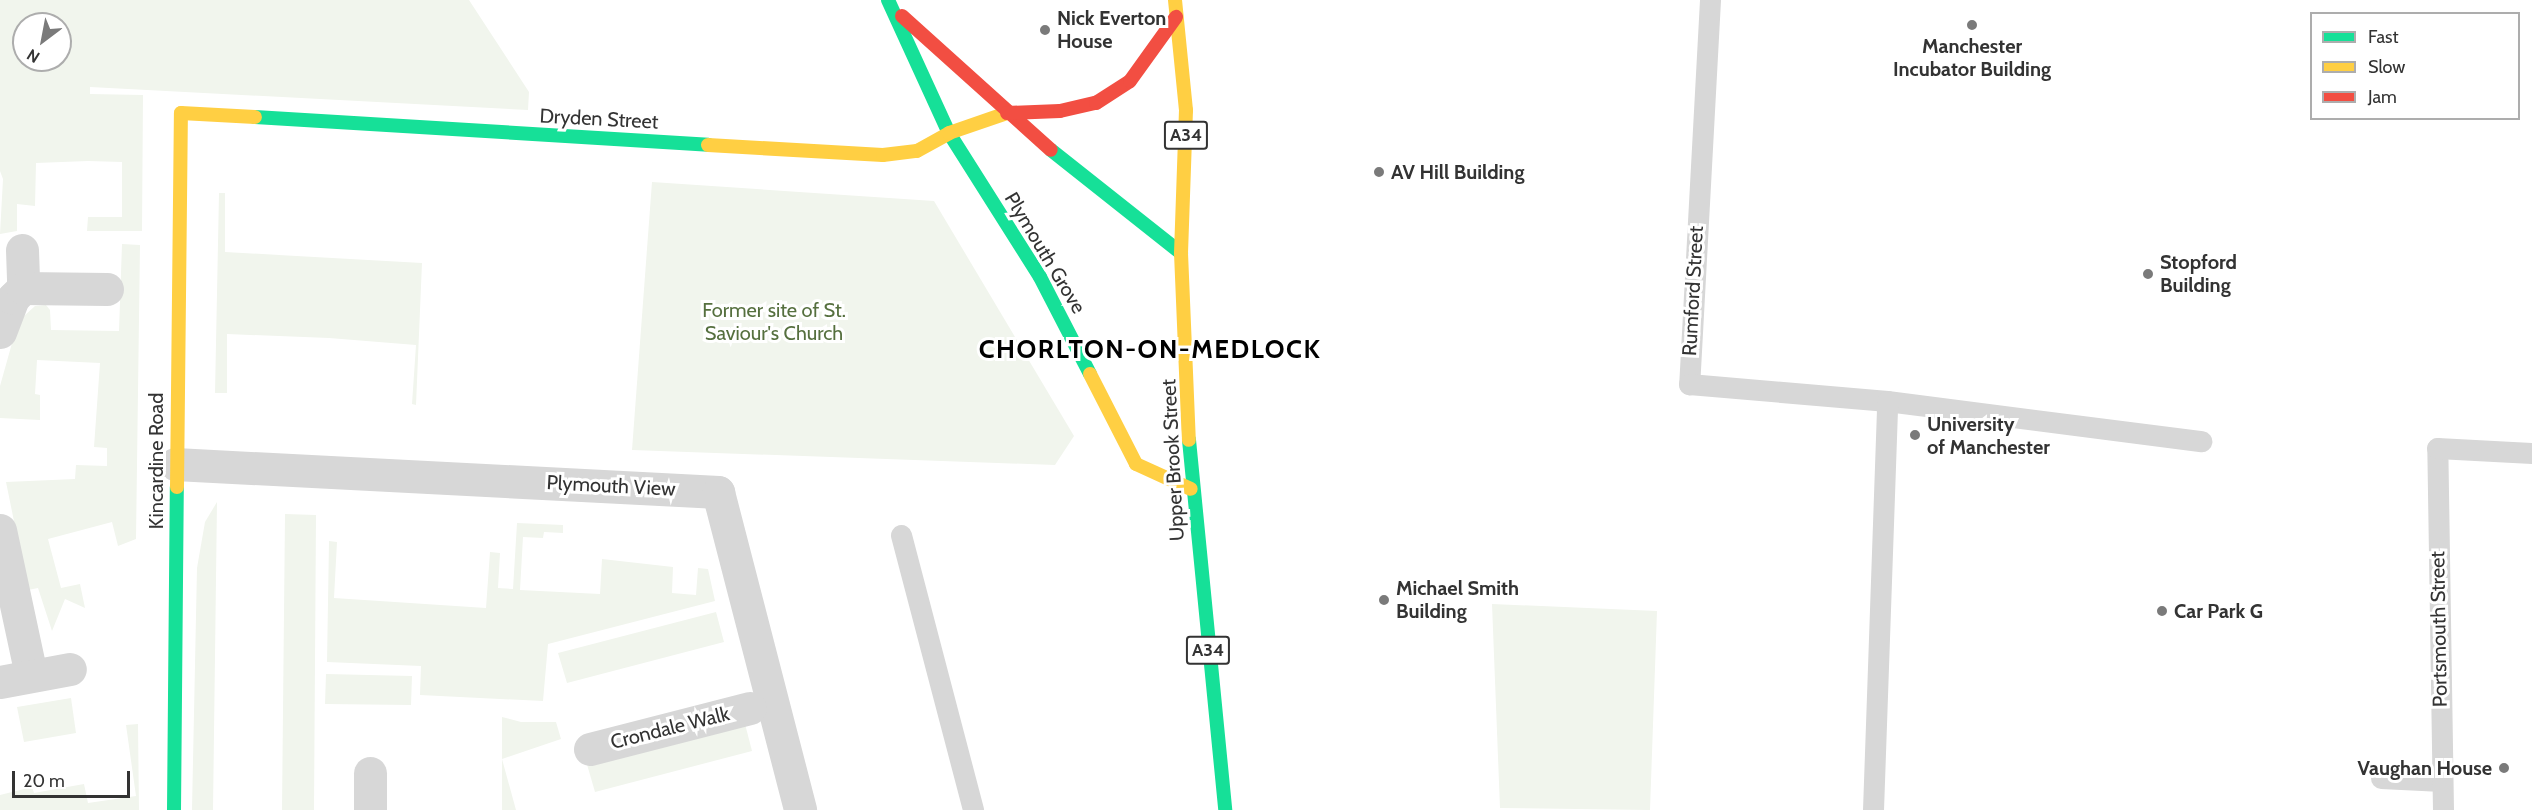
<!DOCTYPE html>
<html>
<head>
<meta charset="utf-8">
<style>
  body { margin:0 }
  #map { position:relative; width:2532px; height:810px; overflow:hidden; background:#fff; font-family:Cabin,sans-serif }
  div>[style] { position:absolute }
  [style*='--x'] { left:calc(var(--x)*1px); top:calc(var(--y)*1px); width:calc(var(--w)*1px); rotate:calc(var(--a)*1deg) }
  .green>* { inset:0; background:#f1f5ed }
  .lane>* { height:21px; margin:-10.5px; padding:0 10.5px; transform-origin:10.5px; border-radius:10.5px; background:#d7d7d7 }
  .street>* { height:33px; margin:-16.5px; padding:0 16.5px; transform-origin:16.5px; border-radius:16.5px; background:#d7d7d7 }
  .fast>* { height:14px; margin:-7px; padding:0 7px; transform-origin:7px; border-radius:7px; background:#16e098 }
  .slow>* { height:14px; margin:-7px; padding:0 7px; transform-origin:7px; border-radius:7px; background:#ffcf43 }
  .jam>* { height:14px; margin:-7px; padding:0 7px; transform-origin:7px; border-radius:7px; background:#f24e42 }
  .dots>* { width:16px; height:16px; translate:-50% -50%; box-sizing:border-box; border:3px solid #fff; border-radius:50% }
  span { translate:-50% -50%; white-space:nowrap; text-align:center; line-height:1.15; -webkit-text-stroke:6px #fff; paint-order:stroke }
  .shield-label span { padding:2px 4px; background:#fff; border:2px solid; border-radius:4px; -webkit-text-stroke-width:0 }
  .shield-label { font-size:18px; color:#333; font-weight:700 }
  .poi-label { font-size:20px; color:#333; font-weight:700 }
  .left { translate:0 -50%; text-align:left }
  .right { translate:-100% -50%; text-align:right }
  .street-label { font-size:20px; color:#333 }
  .park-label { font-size:20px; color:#56703f }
  .district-label { font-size:26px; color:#000; font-weight:700; letter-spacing:1.5px }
  .legend { position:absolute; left:2310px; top:12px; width:210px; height:108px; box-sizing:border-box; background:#fff; border:2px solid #adadad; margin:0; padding:8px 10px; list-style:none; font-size:18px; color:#333 }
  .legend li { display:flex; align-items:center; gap:12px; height:30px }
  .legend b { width:30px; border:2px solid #adadad }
  .north { position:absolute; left:12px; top:12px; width:60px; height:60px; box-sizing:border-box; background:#fff; border:2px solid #adadad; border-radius:50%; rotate:212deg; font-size:16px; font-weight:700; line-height:24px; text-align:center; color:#333 }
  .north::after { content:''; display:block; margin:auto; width:21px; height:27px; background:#7a7a7a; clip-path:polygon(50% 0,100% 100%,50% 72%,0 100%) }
  .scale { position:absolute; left:12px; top:771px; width:118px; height:27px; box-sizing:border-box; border:3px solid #333; border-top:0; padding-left:8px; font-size:18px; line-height:21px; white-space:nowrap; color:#333; -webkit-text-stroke:4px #fff; paint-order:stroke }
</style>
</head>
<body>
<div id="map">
  <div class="green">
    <div style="clip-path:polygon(evenodd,0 0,469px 0,529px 92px,528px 110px,90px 87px,90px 94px,143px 95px,142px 231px,87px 231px,88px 217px,122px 217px,122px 162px,88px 161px,36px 163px,35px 206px,17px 204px,17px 231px,0 234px,3px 179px,0 171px,0 0,24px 24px,60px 24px,60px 60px,24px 60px,24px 24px)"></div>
    <div style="clip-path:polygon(652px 182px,934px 201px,1074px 436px,1055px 465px,632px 450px)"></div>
    <div style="clip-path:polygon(219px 193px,225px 193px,225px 252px,422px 263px,416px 405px,412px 404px,416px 345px,329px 338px,227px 334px,227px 393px,215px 393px)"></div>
    <div style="clip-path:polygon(122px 244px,140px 245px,136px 539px,118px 546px,112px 522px,48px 539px,61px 588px,80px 584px,85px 608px,65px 599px,52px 631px,38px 588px,28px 590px,6px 482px,75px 479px,76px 465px,107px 466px,107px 448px,94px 447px,100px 363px,37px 360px,35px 394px,40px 395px,40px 420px,0 418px,0 386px,14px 336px,23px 317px,35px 306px,46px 305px,50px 310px,51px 330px,119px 331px)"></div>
    <div style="clip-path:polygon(217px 502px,213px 810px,192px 810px,197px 568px,205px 522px)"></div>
    <div style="clip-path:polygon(285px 514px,316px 515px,314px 810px,282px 810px)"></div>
    <div style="clip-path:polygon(517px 523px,563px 525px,563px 533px,544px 532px,543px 538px,523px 537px,520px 590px,600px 594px,602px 559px,673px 567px,672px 593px,696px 595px,698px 568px,708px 569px,715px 601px,548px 644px,543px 701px,420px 695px,421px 666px,327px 662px,329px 541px,337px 542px,334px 598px,486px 608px,490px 552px,500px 553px,498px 588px,513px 589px)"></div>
    <div style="clip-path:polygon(1492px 604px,1657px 611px,1650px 810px,1500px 808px)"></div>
    <div style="clip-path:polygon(716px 612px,724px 642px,567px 683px,558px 653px)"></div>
    <div style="clip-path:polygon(326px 674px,412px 676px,411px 705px,325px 704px)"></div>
    <div style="clip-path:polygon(71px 698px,76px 733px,24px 742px,17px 707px)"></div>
    <div style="clip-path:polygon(502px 717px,521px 722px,556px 722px,561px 739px,502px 759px,516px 810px,502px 810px)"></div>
    <div style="clip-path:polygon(744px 720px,752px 751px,595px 792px,586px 761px)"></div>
    <div style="clip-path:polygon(138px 724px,139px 810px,0 810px,0 795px,32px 787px,34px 793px,84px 784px,88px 803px,136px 796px,126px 725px)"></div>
  </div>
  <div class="lane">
    <div style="--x:1710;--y:0;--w:385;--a:93.1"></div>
    <div style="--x:1689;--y:384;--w:199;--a:4.9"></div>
    <div style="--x:1887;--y:401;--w:317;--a:7.3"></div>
    <div style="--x:901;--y:535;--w:284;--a:75.3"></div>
    <div style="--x:2381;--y:778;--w:61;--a:2.8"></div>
    <div style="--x:1873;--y:810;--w:409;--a:-88"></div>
    <div style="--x:2443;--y:810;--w:362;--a:-90.9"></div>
    <div style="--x:2437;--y:448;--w:95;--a:3"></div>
  </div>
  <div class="street">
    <div style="--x:22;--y:250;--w:38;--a:88"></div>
    <div style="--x:0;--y:332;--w:36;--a:-69"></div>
    <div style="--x:13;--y:298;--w:14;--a:-45"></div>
    <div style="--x:23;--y:288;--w:84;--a:0.7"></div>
    <div style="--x:175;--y:464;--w:544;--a:2.95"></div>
    <div style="--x:718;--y:492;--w:328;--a:75.5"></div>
    <div style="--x:0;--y:530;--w:148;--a:77.9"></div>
    <div style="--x:0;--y:682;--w:71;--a:-10.5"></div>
    <div style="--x:590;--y:749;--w:165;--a:-14.4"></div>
    <div style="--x:370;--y:810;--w:37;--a:-90"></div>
  </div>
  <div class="fast">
    <div style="--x:888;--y:0;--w:146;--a:65.4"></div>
    <div style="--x:949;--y:133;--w:170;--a:57.7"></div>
    <div style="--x:1040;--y:277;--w:109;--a:62.7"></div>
    <div style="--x:255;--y:117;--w:454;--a:3.5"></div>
    <div style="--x:1051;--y:150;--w:166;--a:38.4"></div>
    <div style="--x:1189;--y:440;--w:372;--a:84.4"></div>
    <div style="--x:174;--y:810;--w:323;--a:-89.5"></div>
  </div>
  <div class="slow">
    <div style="--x:1175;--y:0;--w:111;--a:84.3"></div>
    <div style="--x:1186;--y:110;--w:143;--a:92"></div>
    <div style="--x:1181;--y:253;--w:187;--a:87.6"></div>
    <div style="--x:708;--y:145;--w:175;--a:3.3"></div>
    <div style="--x:883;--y:155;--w:34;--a:-7"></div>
    <div style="--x:917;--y:151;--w:37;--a:-29"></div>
    <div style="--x:949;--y:133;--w:61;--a:-19"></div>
    <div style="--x:1090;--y:374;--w:101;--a:62.9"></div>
    <div style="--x:1136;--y:464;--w:60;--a:24.4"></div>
    <div style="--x:177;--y:487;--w:374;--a:-89.4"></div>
    <div style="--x:181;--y:113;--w:74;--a:3.1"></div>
  </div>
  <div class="jam">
    <div style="--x:902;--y:16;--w:200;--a:42"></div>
    <div style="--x:1007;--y:113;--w:53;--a:-2.2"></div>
    <div style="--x:1060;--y:111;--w:37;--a:-13"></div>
    <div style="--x:1096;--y:103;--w:40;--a:-32.9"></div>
    <div style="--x:1130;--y:81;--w:79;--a:-54.3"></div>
  </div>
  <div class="dots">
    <div style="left:1972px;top:25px;background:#7a7a7a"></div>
    <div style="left:1045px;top:30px;background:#7a7a7a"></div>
    <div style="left:1379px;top:172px;background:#7a7a7a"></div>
    <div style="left:2148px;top:274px;background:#7a7a7a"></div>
    <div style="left:1915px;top:435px;background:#7a7a7a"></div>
    <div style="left:1384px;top:600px;background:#7a7a7a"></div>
    <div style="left:2162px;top:611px;background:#7a7a7a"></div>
    <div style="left:2504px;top:768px;background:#7a7a7a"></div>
  </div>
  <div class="shield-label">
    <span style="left:1186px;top:135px">A34</span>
    <span style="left:1208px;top:650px">A34</span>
  </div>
  <div class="poi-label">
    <span class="left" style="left:1057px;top:30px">Nick Everton<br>House</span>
    <span style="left:1972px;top:58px">Manchester<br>Incubator Building</span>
    <span class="left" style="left:1391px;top:172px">AV Hill Building</span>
    <span class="left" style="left:2160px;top:274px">Stopford<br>Building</span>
    <span class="left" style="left:1927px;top:436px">University<br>of Manchester</span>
    <span class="left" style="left:1396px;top:600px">Michael Smith<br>Building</span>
    <span class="left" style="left:2174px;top:611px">Car Park G</span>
    <span class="right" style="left:2492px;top:768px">Vaughan House</span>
  </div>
  <div class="street-label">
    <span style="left:599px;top:119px;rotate:3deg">Dryden Street</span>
    <span style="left:1045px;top:253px;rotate:59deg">Plymouth Grove</span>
    <span style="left:1693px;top:291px;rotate:-87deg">Rumford Street</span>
    <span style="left:1173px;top:460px;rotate:-93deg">Upper Brook Street</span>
    <span style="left:156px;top:461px;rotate:-90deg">Kincardine Road</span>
    <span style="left:611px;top:486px;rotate:3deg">Plymouth View</span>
    <span style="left:2439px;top:629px;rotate:-91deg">Portsmouth Street</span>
    <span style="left:670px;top:728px;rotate:-14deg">Crondale Walk</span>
  </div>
  <div class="park-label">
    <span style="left:774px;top:322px">Former site of St.<br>Saviour's Church</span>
  </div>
  <div class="district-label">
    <span style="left:1150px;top:350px">CHORLTON-ON-MEDLOCK</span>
  </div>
  <ul class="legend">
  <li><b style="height:8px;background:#16e098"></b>Fast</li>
  <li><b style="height:8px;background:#ffcf43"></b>Slow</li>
  <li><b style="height:8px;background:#f24e42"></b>Jam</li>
  </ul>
  <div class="north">N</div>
  <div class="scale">20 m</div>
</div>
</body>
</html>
